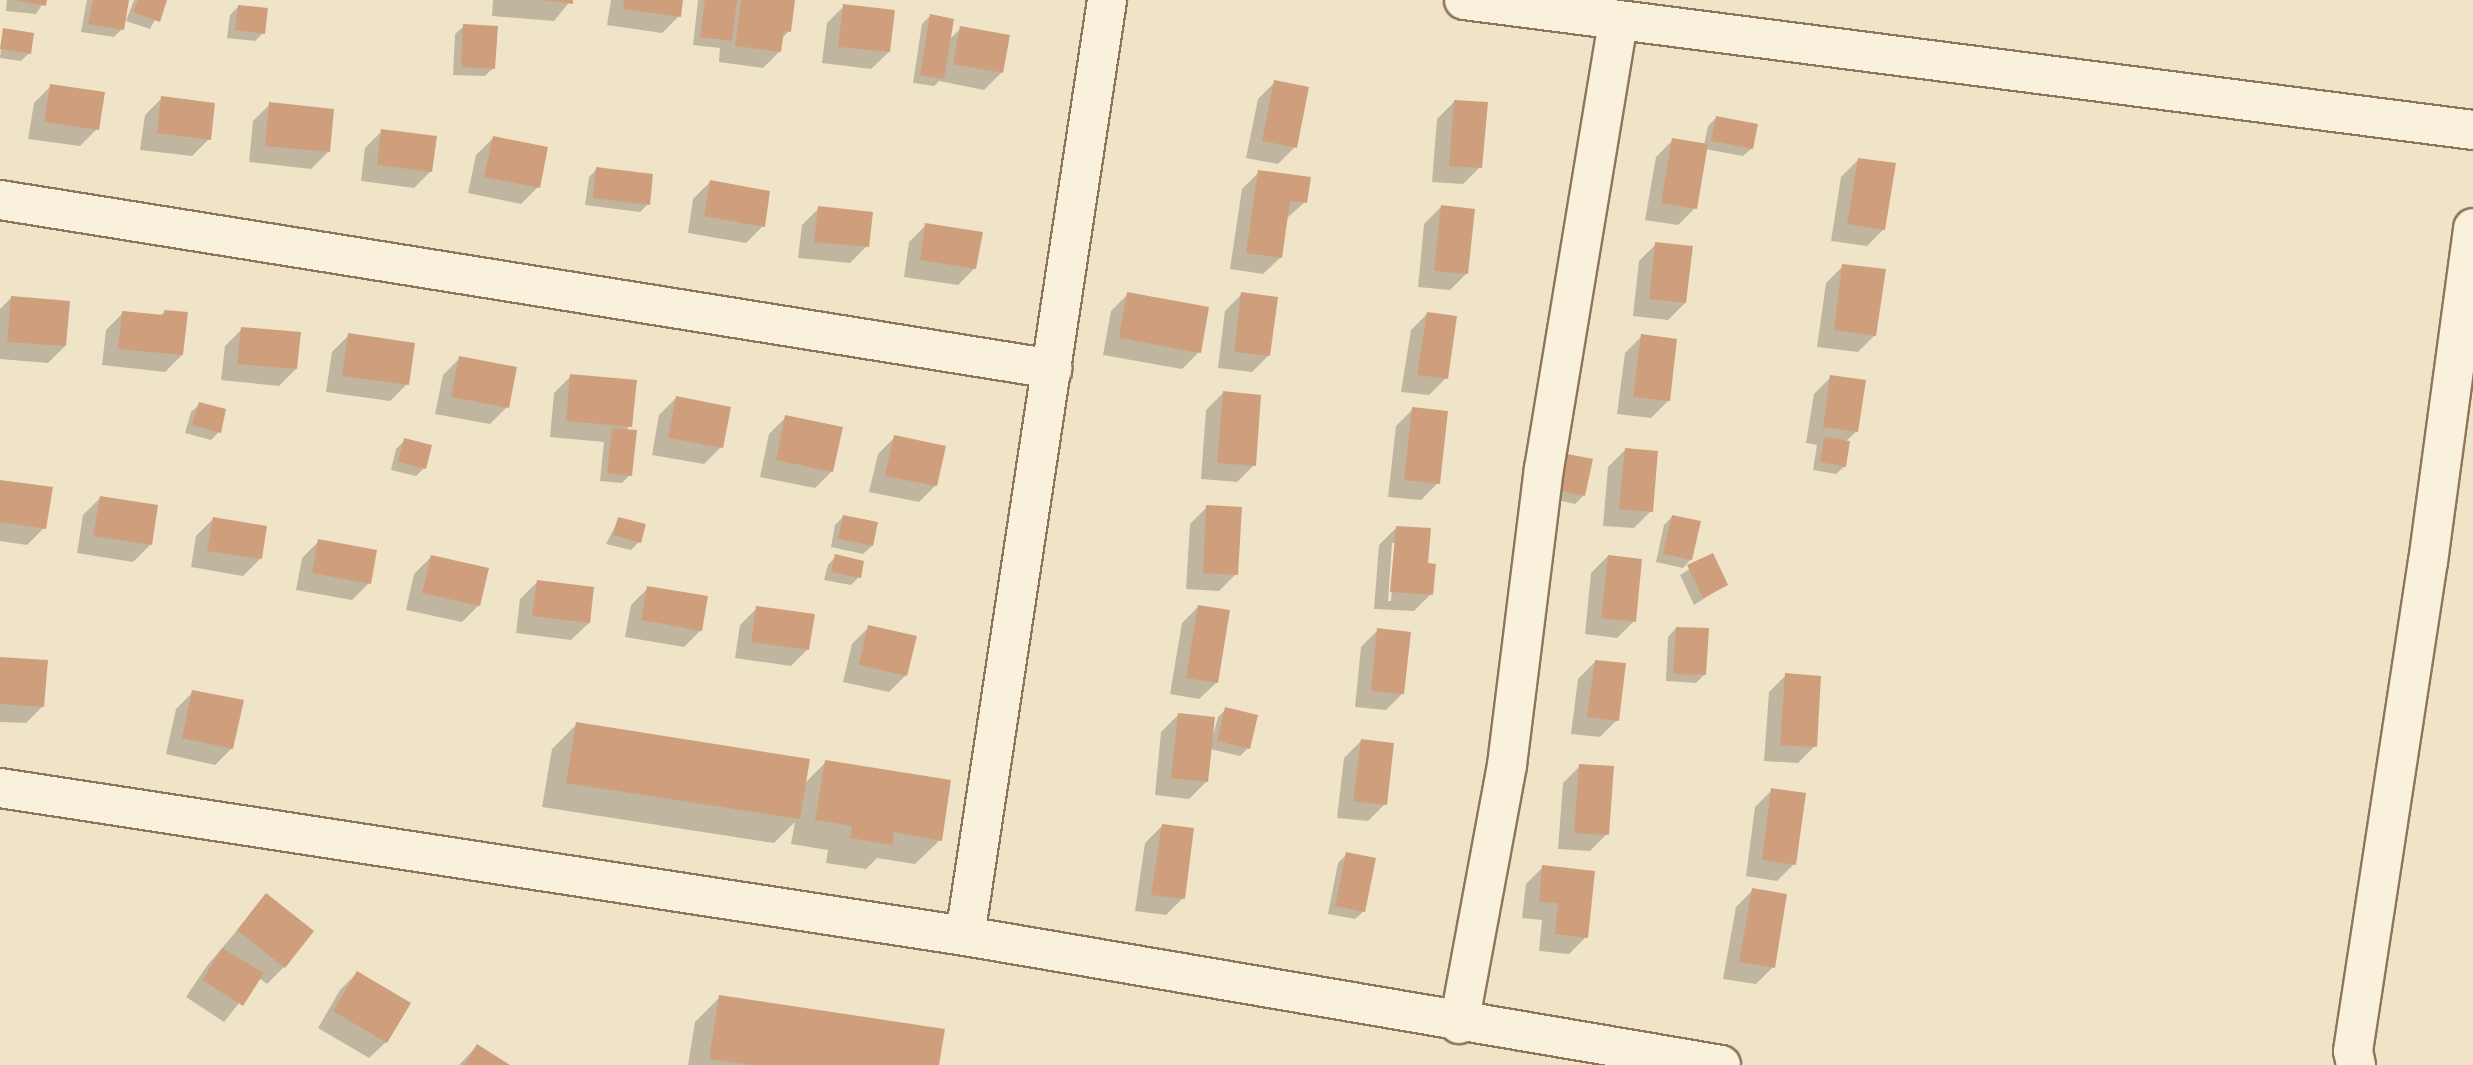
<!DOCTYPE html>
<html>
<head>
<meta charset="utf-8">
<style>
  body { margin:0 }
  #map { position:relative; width:2473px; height:1065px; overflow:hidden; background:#f0e4c8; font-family:"Crimson Pro",serif }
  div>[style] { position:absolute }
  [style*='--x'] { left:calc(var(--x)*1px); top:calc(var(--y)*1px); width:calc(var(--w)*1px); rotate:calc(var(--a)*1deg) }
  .shadow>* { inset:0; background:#0003 }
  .building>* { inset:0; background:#cf9f7d }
  .roads { filter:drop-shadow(2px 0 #8d765c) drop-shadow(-2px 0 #8d765c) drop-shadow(0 2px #8d765c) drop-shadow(0 -2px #8d765c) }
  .minor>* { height:38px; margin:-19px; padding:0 19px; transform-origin:19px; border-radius:19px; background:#faf1dc }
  span { translate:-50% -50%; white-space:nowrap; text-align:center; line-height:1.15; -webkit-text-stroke:7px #f7eed8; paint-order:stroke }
</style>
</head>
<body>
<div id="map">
  <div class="shadow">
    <div style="clip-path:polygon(7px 0,45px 0,36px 14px,6px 11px)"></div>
    <div style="clip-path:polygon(87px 0,127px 0,122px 29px,114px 37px,81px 32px)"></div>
    <div style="clip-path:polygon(134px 0,166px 0,150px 29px,126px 21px)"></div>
    <div style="clip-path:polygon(493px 0,571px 0,554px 21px,492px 16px)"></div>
    <div style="clip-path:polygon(611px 0,682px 0,679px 16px,662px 33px,607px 25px)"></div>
    <div style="clip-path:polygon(698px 0,793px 0,789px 31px,781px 39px,780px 51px,763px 68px,719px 62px,720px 48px,693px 45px)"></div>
    <div style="clip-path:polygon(844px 6px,889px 52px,871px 69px,822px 63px,827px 23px)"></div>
    <div style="clip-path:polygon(238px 7px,263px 33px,255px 41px,227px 38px,230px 15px)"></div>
    <div style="clip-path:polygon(930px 16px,949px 40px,961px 28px,1001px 73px,984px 90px,939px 81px,934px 86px,913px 83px,922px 24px)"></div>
    <div style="clip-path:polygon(464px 26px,493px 68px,485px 76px,453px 75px,455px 34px)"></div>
    <div style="clip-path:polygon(3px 30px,29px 53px,21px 61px,0 58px)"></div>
    <div style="clip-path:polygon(1275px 82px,1295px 147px,1278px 164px,1246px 158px,1258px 99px)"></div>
    <div style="clip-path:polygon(51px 86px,97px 129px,80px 146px,28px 139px,34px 103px)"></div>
    <div style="clip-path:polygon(162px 98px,209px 139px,192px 156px,140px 150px,145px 115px)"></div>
    <div style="clip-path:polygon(1454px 102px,1480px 167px,1463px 184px,1432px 182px,1437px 119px)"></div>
    <div style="clip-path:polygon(270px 104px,328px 152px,311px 169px,249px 162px,253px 121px)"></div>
    <div style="clip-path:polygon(1716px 118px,1752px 148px,1743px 156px,1705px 149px,1695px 208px,1678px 225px,1645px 220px,1656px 157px,1673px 140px,1704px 145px,1708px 126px)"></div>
    <div style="clip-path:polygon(382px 131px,431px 171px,414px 188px,361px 181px,365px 148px)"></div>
    <div style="clip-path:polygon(493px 138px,538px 187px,521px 204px,468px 193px,476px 155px)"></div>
    <div style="clip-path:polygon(1858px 160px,1884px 229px,1867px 246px,1831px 241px,1841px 177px)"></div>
    <div style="clip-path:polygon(597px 169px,648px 204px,640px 212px,585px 205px,589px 177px)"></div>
    <div style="clip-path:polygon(1259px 172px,1305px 202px,1286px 219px,1281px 257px,1263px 274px,1230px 269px,1242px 189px)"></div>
    <div style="clip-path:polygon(710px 182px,763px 226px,746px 243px,688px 233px,693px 199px)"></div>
    <div style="clip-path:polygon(1441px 207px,1467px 273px,1450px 290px,1418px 287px,1424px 224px)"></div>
    <div style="clip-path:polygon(819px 208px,867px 246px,850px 263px,798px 258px,802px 225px)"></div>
    <div style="clip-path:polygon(926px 225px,975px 268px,958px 285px,904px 277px,909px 242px)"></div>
    <div style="clip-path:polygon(1656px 244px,1685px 303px,1668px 320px,1633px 316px,1639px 261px)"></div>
    <div style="clip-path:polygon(1843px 266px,1875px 335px,1858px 352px,1817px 347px,1826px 283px)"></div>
    <div style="clip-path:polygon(1128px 294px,1199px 352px,1182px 369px,1103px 355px,1111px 311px)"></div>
    <div style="clip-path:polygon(1242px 294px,1269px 355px,1252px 372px,1218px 368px,1225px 311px)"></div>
    <div style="clip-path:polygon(11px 298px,65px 346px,48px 363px,0 359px,0 309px)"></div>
    <div style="clip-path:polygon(165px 311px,182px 355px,165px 372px,102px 365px,106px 330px,123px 313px,159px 317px)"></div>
    <div style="clip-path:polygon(1428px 313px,1446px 378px,1429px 395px,1401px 392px,1411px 330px)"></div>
    <div style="clip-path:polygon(242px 329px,296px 369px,279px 386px,221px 380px,225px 346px)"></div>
    <div style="clip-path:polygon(349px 335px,407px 384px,390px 401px,326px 392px,332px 352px)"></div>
    <div style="clip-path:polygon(1642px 336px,1668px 401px,1651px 418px,1617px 414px,1625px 353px)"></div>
    <div style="clip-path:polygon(460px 358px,507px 407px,490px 424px,435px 414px,443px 375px)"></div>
    <div style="clip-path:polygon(571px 376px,630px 426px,625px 431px,630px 475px,622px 483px,600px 481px,604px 442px,550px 437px,554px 393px)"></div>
    <div style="clip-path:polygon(1831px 377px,1857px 431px,1845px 442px,1845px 466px,1836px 474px,1813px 470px,1817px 445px,1806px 443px,1814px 394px)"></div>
    <div style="clip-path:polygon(1223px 393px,1254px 465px,1237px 482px,1201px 479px,1206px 410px)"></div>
    <div style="clip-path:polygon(676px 398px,721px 447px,704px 464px,652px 455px,659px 415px)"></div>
    <div style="clip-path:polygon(200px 404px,219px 432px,211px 440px,185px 433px,191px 412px)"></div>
    <div style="clip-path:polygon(1413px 409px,1438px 483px,1421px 500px,1388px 497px,1396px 426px)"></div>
    <div style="clip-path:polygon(786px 417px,832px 471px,815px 488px,760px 477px,769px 434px)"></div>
    <div style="clip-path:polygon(895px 437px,936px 485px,919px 502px,869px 492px,878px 454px)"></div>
    <div style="clip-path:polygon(405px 440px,424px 468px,416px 476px,391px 470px,396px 449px)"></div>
    <div style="clip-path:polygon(1625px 450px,1651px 511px,1634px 528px,1603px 526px,1608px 467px)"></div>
    <div style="clip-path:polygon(1564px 455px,1584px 495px,1575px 504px,1548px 498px)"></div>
    <div style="clip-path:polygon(0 481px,44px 528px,27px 545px,0 541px)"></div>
    <div style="clip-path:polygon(100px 498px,150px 545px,133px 562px,77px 553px,83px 515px)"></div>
    <div style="clip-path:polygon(1207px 507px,1236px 574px,1219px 591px,1186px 589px,1190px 524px)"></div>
    <div style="clip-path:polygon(843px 517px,872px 546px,863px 554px,831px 547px,835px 525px)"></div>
    <div style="clip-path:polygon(1672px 517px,1691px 559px,1683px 568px,1656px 562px,1664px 525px)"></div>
    <div style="clip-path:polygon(213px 519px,260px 559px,243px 576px,191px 567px,196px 536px)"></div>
    <div style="clip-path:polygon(619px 519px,639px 542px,631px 550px,606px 544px)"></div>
    <div style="clip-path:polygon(evenodd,1396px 528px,1426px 565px,1431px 594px,1414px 611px,1374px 609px,1379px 545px,1396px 528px,1392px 543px,1396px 543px,1391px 601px,1388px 601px,1392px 543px)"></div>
    <div style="clip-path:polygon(319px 541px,369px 583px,352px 600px,296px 590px,302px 558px)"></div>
    <div style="clip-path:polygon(1712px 555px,1726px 585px,1694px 605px,1680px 575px)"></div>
    <div style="clip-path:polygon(836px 556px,859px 577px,851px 585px,824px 580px,828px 565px)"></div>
    <div style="clip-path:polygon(1608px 556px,1634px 621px,1617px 638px,1585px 634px,1591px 573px)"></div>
    <div style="clip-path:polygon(431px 557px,479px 605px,462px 622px,406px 610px,414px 574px)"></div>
    <div style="clip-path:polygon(537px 582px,589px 623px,571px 640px,516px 633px,520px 599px)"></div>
    <div style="clip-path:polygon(648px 588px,701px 630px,684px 647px,625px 637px,631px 605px)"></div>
    <div style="clip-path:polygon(1199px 606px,1217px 682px,1199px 699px,1170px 694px,1182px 623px)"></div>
    <div style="clip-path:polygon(757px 608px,808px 649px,791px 666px,735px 658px,740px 625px)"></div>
    <div style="clip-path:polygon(869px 627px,906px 675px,889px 692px,843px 682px,852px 644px)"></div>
    <div style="clip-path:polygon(1676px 628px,1704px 675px,1696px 683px,1666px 681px,1668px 637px)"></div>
    <div style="clip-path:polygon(1378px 630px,1403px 693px,1386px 710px,1355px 707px,1361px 647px)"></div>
    <div style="clip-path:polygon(0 659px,43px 706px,26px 723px,0 722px)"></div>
    <div style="clip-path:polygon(1595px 662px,1617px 720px,1600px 737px,1571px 734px,1578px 679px)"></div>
    <div style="clip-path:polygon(1786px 675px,1815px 746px,1798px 763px,1764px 761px,1769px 692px)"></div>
    <div style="clip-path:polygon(193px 692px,232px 748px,215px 765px,166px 754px,176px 709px)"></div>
    <div style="clip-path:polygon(1226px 709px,1248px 748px,1240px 756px,1210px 749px,1206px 782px,1189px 799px,1155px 795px,1161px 732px,1178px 715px,1214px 732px,1218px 717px)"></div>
    <div style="clip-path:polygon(577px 724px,804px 784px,826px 762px,940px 840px,915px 864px,877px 858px,866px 869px,826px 863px,828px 850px,791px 844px,795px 822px,774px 843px,542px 807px,552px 749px)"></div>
    <div style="clip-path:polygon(1361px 741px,1385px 804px,1368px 821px,1337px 818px,1344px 758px)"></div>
    <div style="clip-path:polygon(1580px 766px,1607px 834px,1590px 851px,1558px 849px,1563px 783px)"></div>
    <div style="clip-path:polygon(1772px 790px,1794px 864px,1777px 881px,1746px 876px,1755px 807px)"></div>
    <div style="clip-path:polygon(1162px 826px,1183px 898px,1166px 915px,1135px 911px,1145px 843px)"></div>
    <div style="clip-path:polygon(1347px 854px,1364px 911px,1355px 919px,1328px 914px,1338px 863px)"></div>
    <div style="clip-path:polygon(1543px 867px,1586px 937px,1569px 954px,1539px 951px,1542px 920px,1522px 918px,1526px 884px)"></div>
    <div style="clip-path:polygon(1753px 890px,1773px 967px,1756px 984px,1723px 979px,1736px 907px)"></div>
    <div style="clip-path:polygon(266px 896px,284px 967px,267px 984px,259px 978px,224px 1022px,186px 997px,206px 967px)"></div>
    <div style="clip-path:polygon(357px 973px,386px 1042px,369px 1058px,318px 1028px,340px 990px)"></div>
    <div style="clip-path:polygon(720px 997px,938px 1065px,688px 1065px,695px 1022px)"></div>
    <div style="clip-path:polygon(477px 1046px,507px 1065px,459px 1065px)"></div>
  </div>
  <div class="building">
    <div style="clip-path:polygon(14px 0,47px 0,46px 6px)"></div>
    <div style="clip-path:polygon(93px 0,129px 0,124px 30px,88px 24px)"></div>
    <div style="clip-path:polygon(138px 0,167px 0,160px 22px,133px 12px)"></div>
    <div style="clip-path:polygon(543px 0,573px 0,573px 4px)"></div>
    <div style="clip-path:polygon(624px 0,683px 0,681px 17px,623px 9px)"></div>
    <div style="clip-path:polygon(705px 0,737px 0,732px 41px,700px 37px)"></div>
    <div style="clip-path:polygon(741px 0,795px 0,791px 32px,784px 31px,781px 52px,735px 46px)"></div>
    <div style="clip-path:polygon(843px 4px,895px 10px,890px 52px,838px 47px)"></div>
    <div style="clip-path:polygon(238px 5px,268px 8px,265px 34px,235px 30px)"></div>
    <div style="clip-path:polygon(930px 14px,954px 19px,944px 79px,920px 75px)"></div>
    <div style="clip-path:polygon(463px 24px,498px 26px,495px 69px,461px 67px)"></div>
    <div style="clip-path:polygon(960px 26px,1010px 35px,1003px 73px,953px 64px)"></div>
    <div style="clip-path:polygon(3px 28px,34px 33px,31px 54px,0 49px)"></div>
    <div style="clip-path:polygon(1274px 80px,1309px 87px,1297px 148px,1262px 141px)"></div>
    <div style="clip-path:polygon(50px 84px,105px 92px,99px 130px,44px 122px)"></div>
    <div style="clip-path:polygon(161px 96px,215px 103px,211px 140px,157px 133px)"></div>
    <div style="clip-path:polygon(1454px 100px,1488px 102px,1482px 168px,1449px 166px)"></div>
    <div style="clip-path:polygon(269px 102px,334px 109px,330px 152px,265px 146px)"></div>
    <div style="clip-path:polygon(1716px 116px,1758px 124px,1753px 149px,1711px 141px)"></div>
    <div style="clip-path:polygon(381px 129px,437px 136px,432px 172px,377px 165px)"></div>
    <div style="clip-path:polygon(493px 136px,548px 147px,540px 188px,484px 177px)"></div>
    <div style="clip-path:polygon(1672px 138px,1708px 144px,1697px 209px,1661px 203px)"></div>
    <div style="clip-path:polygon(1858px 158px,1896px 163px,1885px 230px,1847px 224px)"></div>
    <div style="clip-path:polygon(596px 167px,653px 174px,650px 205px,593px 198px)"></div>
    <div style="clip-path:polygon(1258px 170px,1311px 177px,1307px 203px,1290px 201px,1282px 258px,1246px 253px)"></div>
    <div style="clip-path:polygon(710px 180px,770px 191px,765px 227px,704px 216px)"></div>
    <div style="clip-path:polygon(1441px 205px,1475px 209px,1468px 274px,1434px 271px)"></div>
    <div style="clip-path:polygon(818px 206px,873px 212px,869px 247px,814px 242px)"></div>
    <div style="clip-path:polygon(925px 223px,983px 232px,976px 269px,920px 260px)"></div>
    <div style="clip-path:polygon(1655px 242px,1693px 246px,1686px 303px,1649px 299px)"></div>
    <div style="clip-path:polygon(1842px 264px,1886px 269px,1876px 336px,1834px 330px)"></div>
    <div style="clip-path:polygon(1127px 292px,1209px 307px,1201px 353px,1119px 338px)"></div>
    <div style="clip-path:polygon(1241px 292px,1278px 297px,1270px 356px,1234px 352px)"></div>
    <div style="clip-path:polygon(11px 296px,70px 301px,66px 346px,7px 342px)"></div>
    <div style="clip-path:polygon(164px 310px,188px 312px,183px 355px,118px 349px,122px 311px,164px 315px)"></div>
    <div style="clip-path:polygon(1427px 312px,1457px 316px,1448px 379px,1417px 375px)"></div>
    <div style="clip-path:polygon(241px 327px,301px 332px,297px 369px,237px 364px)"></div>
    <div style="clip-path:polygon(348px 333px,415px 343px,409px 385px,342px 376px)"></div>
    <div style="clip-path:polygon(1641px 334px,1677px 339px,1670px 401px,1633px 397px)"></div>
    <div style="clip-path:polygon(459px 356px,517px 367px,509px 408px,451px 397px)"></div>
    <div style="clip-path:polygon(570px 374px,637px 380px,632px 427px,566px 421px)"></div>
    <div style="clip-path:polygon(1830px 375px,1866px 380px,1858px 432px,1823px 427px)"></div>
    <div style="clip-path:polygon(1223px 391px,1261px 395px,1256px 466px,1217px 463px)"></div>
    <div style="clip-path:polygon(676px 396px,731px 407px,723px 448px,668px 438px)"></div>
    <div style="clip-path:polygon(199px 402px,226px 409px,221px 433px,192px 425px)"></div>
    <div style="clip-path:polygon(1412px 407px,1448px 411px,1440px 484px,1404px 480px)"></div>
    <div style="clip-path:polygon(785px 415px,843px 427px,833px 472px,776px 460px)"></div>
    <div style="clip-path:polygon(612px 428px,637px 430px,632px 476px,607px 473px)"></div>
    <div style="clip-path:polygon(894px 435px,946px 446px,937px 486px,885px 476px)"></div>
    <div style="clip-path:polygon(1824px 437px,1850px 441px,1846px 467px,1820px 462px)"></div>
    <div style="clip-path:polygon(404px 438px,432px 445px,426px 469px,398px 462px)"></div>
    <div style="clip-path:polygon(1625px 448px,1658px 451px,1653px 512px,1619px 509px)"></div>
    <div style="clip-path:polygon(1563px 453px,1593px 459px,1585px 496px,1556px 490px)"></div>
    <div style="clip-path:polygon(0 480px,53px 487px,46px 529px,0 522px)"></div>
    <div style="clip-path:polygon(100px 496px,158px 505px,152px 545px,93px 536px)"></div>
    <div style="clip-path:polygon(1206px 505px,1242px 507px,1238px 575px,1203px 573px)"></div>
    <div style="clip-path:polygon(843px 515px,878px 522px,873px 546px,838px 539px)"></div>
    <div style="clip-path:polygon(1672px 515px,1701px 521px,1692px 560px,1663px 554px)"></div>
    <div style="clip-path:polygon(213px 517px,267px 526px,262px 559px,207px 551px)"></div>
    <div style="clip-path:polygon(618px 517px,646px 524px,641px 543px,613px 535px)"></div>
    <div style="clip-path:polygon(1396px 526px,1431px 528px,1428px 563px,1436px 564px,1433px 595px,1390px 592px)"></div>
    <div style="clip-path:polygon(318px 539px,377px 550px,371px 584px,312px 573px)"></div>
    <div style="clip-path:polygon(1713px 553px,1728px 585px,1703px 598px,1687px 565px)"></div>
    <div style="clip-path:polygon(835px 554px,864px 561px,861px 578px,831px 572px)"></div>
    <div style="clip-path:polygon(431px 555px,489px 568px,480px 606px,422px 593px)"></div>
    <div style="clip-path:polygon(1608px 555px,1642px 559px,1636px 622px,1601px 618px)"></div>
    <div style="clip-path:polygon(537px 580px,594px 587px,590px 623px,532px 616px)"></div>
    <div style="clip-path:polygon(647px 586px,708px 596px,702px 631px,641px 620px)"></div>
    <div style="clip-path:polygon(1198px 605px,1230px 610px,1218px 683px,1186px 678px)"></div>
    <div style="clip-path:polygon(756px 606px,815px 614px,809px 650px,751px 642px)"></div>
    <div style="clip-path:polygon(868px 625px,917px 636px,907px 676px,859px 665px)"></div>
    <div style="clip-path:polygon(1676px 627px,1709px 628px,1706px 675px,1673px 674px)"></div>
    <div style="clip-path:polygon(1377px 628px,1411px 632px,1404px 694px,1371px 691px)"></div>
    <div style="clip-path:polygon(0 657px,48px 660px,44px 707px,0 704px)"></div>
    <div style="clip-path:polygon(1595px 660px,1626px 663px,1619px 721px,1587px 717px)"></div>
    <div style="clip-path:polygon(1785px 673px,1821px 676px,1817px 747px,1780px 745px)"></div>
    <div style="clip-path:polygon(192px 690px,244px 700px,233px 749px,182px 738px)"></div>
    <div style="clip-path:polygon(1225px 707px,1258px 715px,1250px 749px,1217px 741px)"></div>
    <div style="clip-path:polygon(1178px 713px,1215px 717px,1208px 782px,1171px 778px)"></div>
    <div style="clip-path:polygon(576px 722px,810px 759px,800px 819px,566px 783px)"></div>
    <div style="clip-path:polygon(1361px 739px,1394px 743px,1387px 805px,1353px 801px)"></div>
    <div style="clip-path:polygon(825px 760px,951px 780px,942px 841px,894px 832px,892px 845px,850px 838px,852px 826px,815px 820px)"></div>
    <div style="clip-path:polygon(1579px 764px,1614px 766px,1609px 835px,1574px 833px)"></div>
    <div style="clip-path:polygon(1771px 788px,1806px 793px,1796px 865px,1762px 860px)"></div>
    <div style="clip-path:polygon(1162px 824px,1194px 828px,1185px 899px,1151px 895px)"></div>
    <div style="clip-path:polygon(1346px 852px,1376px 858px,1365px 912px,1335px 906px)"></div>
    <div style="clip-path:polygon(1542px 865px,1595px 871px,1588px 938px,1555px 934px,1558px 903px,1539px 902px)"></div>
    <div style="clip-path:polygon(1752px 888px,1787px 894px,1775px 968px,1739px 962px)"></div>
    <div style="clip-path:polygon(266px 893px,314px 931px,285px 968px,237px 930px)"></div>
    <div style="clip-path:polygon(222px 948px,264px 973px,243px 1006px,202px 980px)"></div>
    <div style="clip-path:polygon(357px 971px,411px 1003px,387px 1043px,333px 1011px)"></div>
    <div style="clip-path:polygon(719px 995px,945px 1029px,939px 1065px,751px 1065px,709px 1059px)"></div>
    <div style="clip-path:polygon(477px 1044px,510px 1065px,464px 1065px)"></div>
  </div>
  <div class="roads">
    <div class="minor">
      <div style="--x:1464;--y:0;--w:1017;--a:7.34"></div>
      <div style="--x:0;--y:200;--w:1066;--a:9.12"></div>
      <div style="--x:0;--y:788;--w:976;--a:8.72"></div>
      <div style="--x:965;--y:936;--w:767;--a:9.68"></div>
      <div style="--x:965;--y:936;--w:947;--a:-81.37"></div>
      <div style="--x:1459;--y:1024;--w:263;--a:-79.5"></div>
      <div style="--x:1507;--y:765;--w:298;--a:-82.9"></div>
      <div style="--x:1544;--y:469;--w:453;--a:-80.6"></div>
      <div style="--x:2356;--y:1065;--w:14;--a:-102"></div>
      <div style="--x:2353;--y:1051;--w:495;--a:-81.3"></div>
      <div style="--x:2428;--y:562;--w:337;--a:-82.3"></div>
    </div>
  </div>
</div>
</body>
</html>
